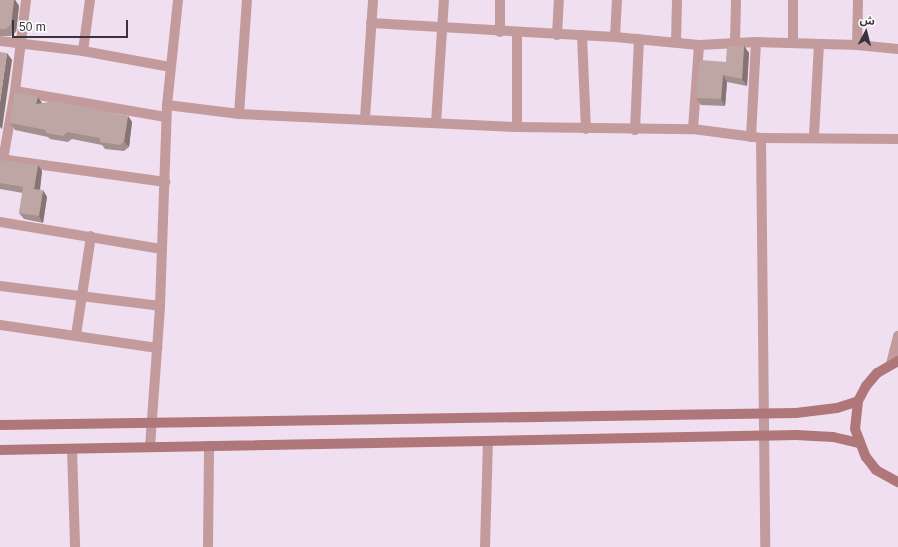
<!DOCTYPE html>
<html>
<head>
<meta charset="utf-8">
<style>
  body { margin:0 }
  #map { position:relative; width:898px; height:547px; overflow:hidden; background:#f0dff1; font-family:Arial,"Noto Sans Arabic",sans-serif }
  div>[style] { position:absolute }
  [style*='--x'] { left:calc(var(--x)*1px); top:calc(var(--y)*1px); width:calc(var(--w)*1px); rotate:calc(var(--a)*1deg) }
  .street>* { height:10px; margin:-5px; padding:0 5px; transform-origin:5px; border-radius:5px; background:#c39b9d }
  .secondary>* { height:10px; margin:-5px; padding:0 5px; transform-origin:5px; border-radius:5px; background:#af777a }
  .wall>* { inset:0; background:#a38f8d }
  .shaded-wall>* { inset:0; background:#857473 }
  .building>* { inset:0; background:#bea6a4 }
  span { translate:-50% -50%; white-space:nowrap; text-align:center; line-height:1.15; -webkit-text-stroke:3px #fff; paint-order:stroke }
  .north { position:absolute; left:846px; top:12px; width:40px; height:40px; -webkit-text-stroke:3px #fff; paint-order:stroke; rotate:7deg; font-size:11px; font-weight:700; line-height:16px; text-align:center; color:#39333a }
  .north::after { content:''; display:block; margin:auto; width:14px; height:18px; background:#39333a; clip-path:polygon(50% 0,100% 100%,50% 72%,0 100%) }
  .scale { position:absolute; left:12px; top:20px; width:116px; height:18px; box-sizing:border-box; border:2px solid #39333a; border-top:0; padding-left:5px; font-size:12px; line-height:14px; white-space:nowrap; color:#39333a; -webkit-text-stroke:3px #fff; paint-order:stroke }
</style>
</head>
<body>
<div id="map">
  <div class="street">
    <div style="--x:793;--y:0;--w:43;--a:90"></div>
    <div style="--x:371;--y:23;--w:244;--a:3.3"></div>
    <div style="--x:615;--y:37;--w:84;--a:5.4"></div>
    <div style="--x:699;--y:45;--w:57;--a:-3"></div>
    <div style="--x:756;--y:42;--w:101;--a:1.7"></div>
    <div style="--x:857;--y:45;--w:41;--a:5.6"></div>
    <div style="--x:500;--y:32;--w:32;--a:-90"></div>
    <div style="--x:557;--y:35;--w:35;--a:-87"></div>
    <div style="--x:582;--y:35;--w:94;--a:87.6"></div>
    <div style="--x:615;--y:37;--w:37;--a:-87"></div>
    <div style="--x:0;--y:41;--w:84;--a:6.9"></div>
    <div style="--x:83;--y:51;--w:88;--a:10.4"></div>
    <div style="--x:676;--y:42;--w:42;--a:-88.6"></div>
    <div style="--x:735;--y:42;--w:42;--a:-88.6"></div>
    <div style="--x:857;--y:45;--w:45;--a:-88.7"></div>
    <div style="--x:83;--y:51;--w:51;--a:-82.2"></div>
    <div style="--x:15;--y:91;--w:153;--a:9.8"></div>
    <div style="--x:167;--y:105;--w:73;--a:7.1"></div>
    <div style="--x:239;--y:114;--w:278;--a:2.7"></div>
    <div style="--x:517;--y:127;--w:176;--a:0.7"></div>
    <div style="--x:693;--y:129;--w:69;--a:7.5"></div>
    <div style="--x:761;--y:138;--w:137;--a:0.4"></div>
    <div style="--x:239;--y:114;--w:114;--a:-86"></div>
    <div style="--x:365;--y:118;--w:118;--a:-86.1"></div>
    <div style="--x:436;--y:123;--w:123;--a:-86.3"></div>
    <div style="--x:517;--y:127;--w:94;--a:-90"></div>
    <div style="--x:693;--y:129;--w:84;--a:-85.9"></div>
    <div style="--x:635;--y:130;--w:91;--a:-87.5"></div>
    <div style="--x:814;--y:136;--w:92;--a:-86.9"></div>
    <div style="--x:751;--y:137;--w:95;--a:-87"></div>
    <div style="--x:761;--y:138;--w:409;--a:89.4"></div>
    <div style="--x:0;--y:159;--w:167;--a:7.9"></div>
    <div style="--x:3;--y:160;--w:70;--a:-80.1"></div>
    <div style="--x:15;--y:91;--w:92;--a:-83.1"></div>
    <div style="--x:0;--y:222;--w:164;--a:9.5"></div>
    <div style="--x:0;--y:286;--w:161;--a:7.1"></div>
    <div style="--x:0;--y:325;--w:159;--a:8.3"></div>
    <div style="--x:76;--y:335;--w:100;--a:-81.4"></div>
    <div style="--x:891;--y:364;--w:29;--a:-76"></div>
    <div style="--x:150;--y:447;--w:141;--a:-85.9"></div>
    <div style="--x:160;--y:306;--w:201;--a:-88"></div>
    <div style="--x:167;--y:105;--w:106;--a:-84"></div>
    <div style="--x:72;--y:449;--w:98;--a:88.2"></div>
    <div style="--x:208;--y:547;--w:101;--a:-89.4"></div>
    <div style="--x:485;--y:547;--w:105;--a:-88.4"></div>
  </div>
  <div class="secondary">
    <div style="--x:898;--y:361;--w:24;--a:150"></div>
    <div style="--x:877;--y:373;--w:17;--a:130"></div>
    <div style="--x:866;--y:386;--w:17;--a:118"></div>
    <div style="--x:858;--y:401;--w:28;--a:96"></div>
    <div style="--x:855;--y:429;--w:30;--a:69"></div>
    <div style="--x:866;--y:457;--w:16;--a:52"></div>
    <div style="--x:876;--y:470;--w:25;--a:29"></div>
    <div style="--x:0;--y:425;--w:796;--a:-0.86"></div>
    <div style="--x:796;--y:413;--w:41;--a:-7"></div>
    <div style="--x:837;--y:408;--w:22;--a:-18"></div>
    <div style="--x:0;--y:450;--w:796;--a:-1.08"></div>
    <div style="--x:796;--y:435;--w:37;--a:3"></div>
    <div style="--x:833;--y:437;--w:26;--a:13"></div>
  </div>
  <div class="wall">
    <div style="clip-path:polygon(0 0,15px 0,19px 6px,16px 32px,11px 36px,0 36px)"></div>
    <div style="clip-path:polygon(744px 46px,749px 53px,747px 86px,727px 82px,725px 106px,701px 105px,696px 98px)"></div>
    <div style="clip-path:polygon(38px 97px,42px 103px,128px 116px,132px 122px,129px 147px,124px 151px,105px 149px,102px 145px,72px 139px,68px 142px,50px 139px,48px 137px,15px 130px,10px 123px)"></div>
    <div style="clip-path:polygon(0 160px,42px 171px,40px 190px,47px 197px,43px 223px,24px 219px,19px 213px,23px 193px,0 189px)"></div>
  </div>
  <div class="shaded-wall">
    <div style="clip-path:polygon(14px 0,15px 0,19px 6px,16px 32px,11px 25px)"></div>
    <div style="clip-path:polygon(744px 46px,749px 53px,747px 86px,742px 79px)"></div>
    <div style="clip-path:polygon(7px 53px,12px 60px,2px 129px,0 127px,0 102px)"></div>
    <div style="clip-path:polygon(723px 75px,727px 82px,725px 106px,721px 99px)"></div>
    <div style="clip-path:polygon(38px 97px,42px 104px,36px 104px)"></div>
    <div style="clip-path:polygon(128px 116px,132px 122px,129px 147px,124px 141px)"></div>
    <div style="clip-path:polygon(38px 165px,42px 171px,39px 196px,34px 189px)"></div>
    <div style="clip-path:polygon(43px 190px,47px 197px,43px 223px,39px 216px)"></div>
  </div>
  <div class="building">
    <div style="clip-path:polygon(0 0,14px 0,11px 25px,6px 29px,0 29px)"></div>
    <div style="clip-path:polygon(727px 46px,744px 46px,742px 79px,723px 75px,721px 99px,696px 98px,700px 60px,726px 62px)"></div>
    <div style="clip-path:polygon(0 52px,7px 53px,0 102px)"></div>
    <div style="clip-path:polygon(15px 92px,38px 97px,36px 104px,56px 101px,128px 116px,124px 141px,120px 145px,100px 142px,100px 138px,67px 132px,63px 136px,46px 133px,46px 130px,10px 123px)"></div>
    <div style="clip-path:polygon(0 160px,38px 165px,34px 189px,43px 190px,39px 216px,19px 213px,23px 187px,0 183px)"></div>
  </div>
  <div class="north">ش</div>
  <div class="scale">50 m</div>
</div>
</body>
</html>
